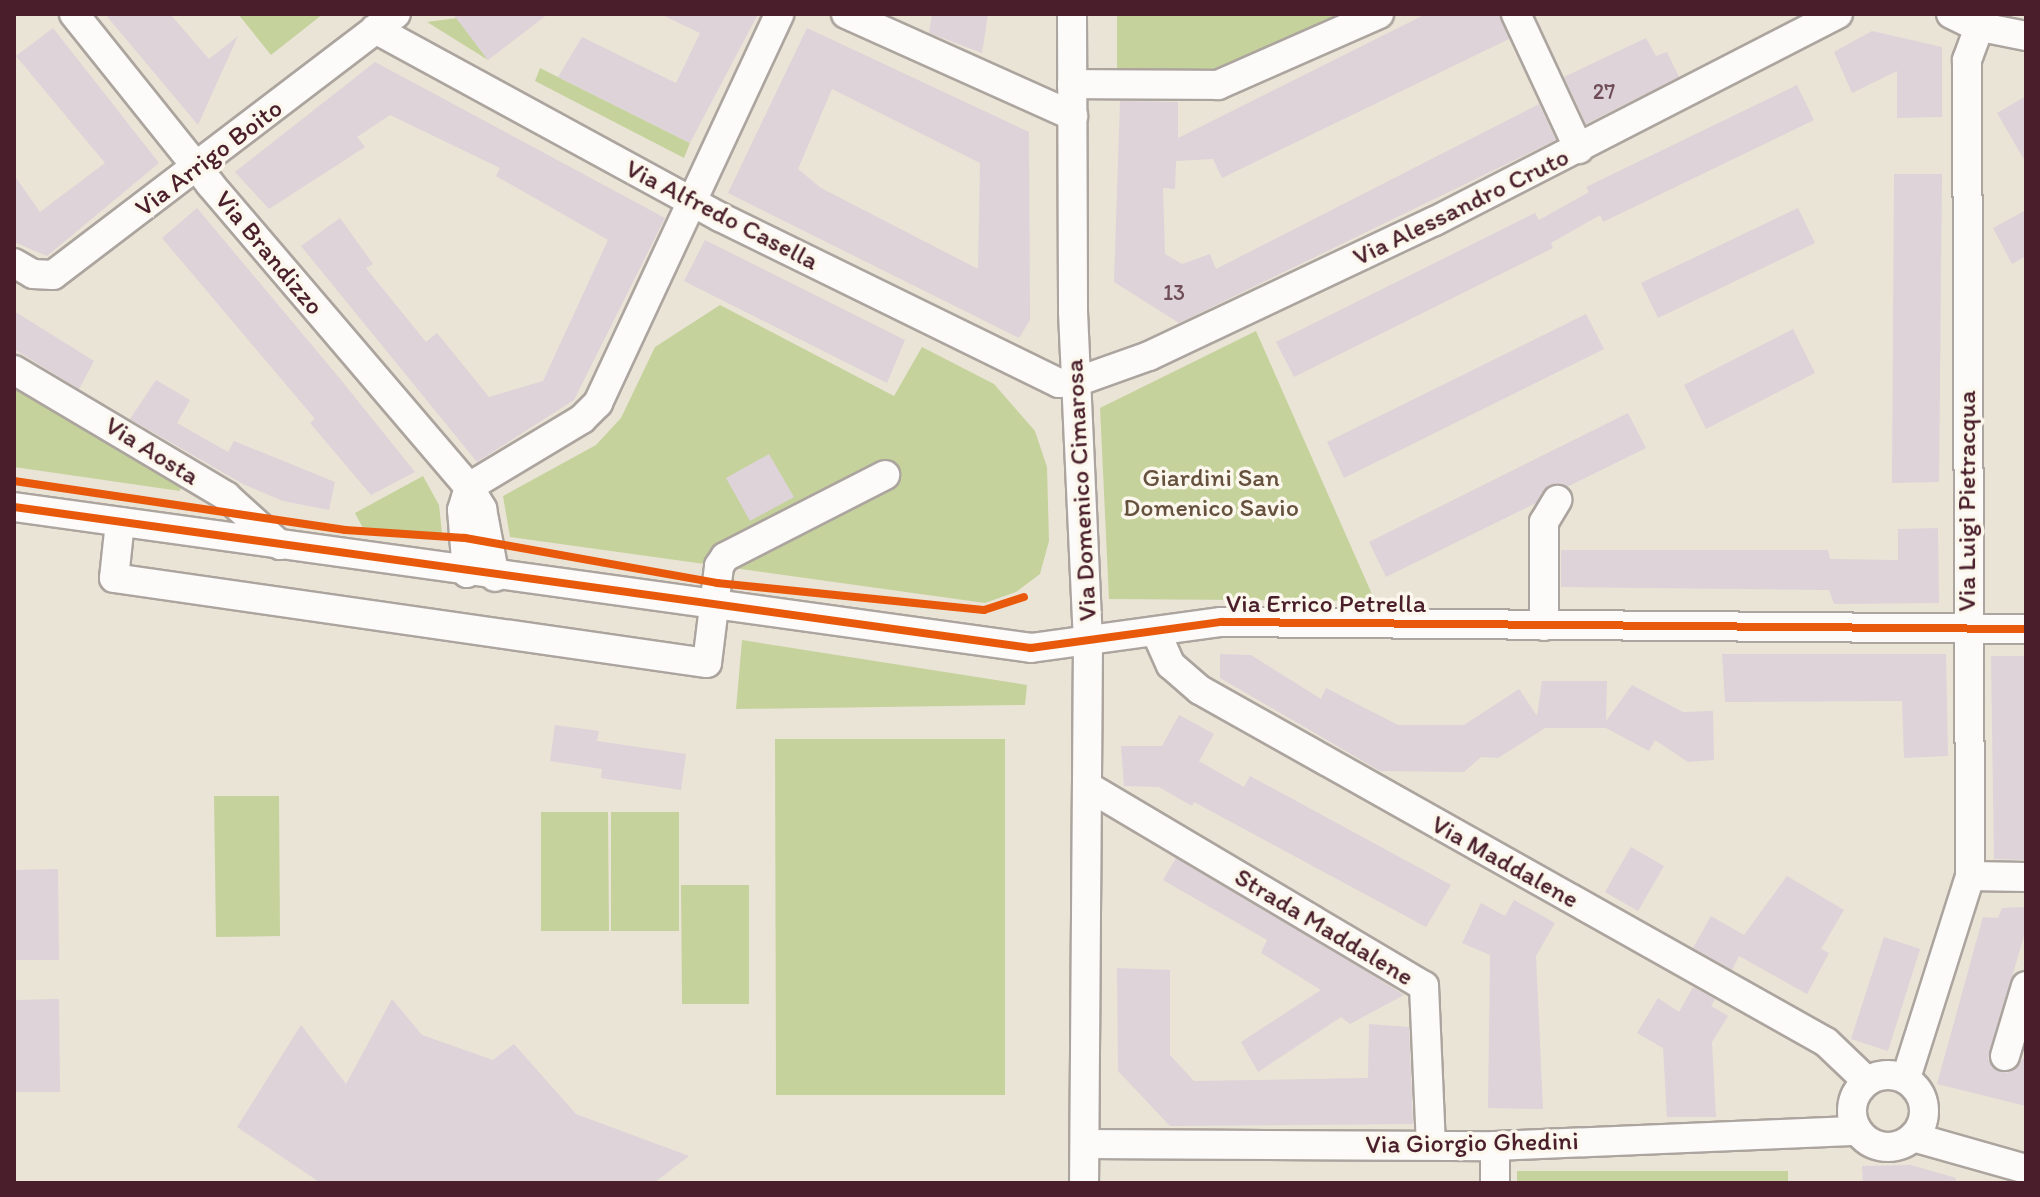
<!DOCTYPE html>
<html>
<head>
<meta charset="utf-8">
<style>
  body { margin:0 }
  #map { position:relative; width:2040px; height:1197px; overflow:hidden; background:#eae4d7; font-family:Itim,sans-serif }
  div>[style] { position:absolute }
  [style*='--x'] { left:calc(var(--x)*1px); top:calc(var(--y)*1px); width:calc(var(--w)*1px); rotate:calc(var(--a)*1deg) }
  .green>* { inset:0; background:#c6d29c }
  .building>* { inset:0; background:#ddd3d8 }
  .roads { filter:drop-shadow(2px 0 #aca49e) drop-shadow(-2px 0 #aca49e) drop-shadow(0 2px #aca49e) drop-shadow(0 -2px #aca49e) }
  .minor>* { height:28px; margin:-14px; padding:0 14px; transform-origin:14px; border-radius:14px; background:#fcfbf9 }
  .minor>.ring { margin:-14px; padding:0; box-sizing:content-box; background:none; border:28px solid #fcfbf9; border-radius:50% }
  .cycleway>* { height:8px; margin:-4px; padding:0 4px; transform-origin:4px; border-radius:4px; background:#e8590c }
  span { translate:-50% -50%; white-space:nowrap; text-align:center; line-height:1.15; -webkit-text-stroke:7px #fbf7ec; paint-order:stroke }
  .number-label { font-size:22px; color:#6f4c56 }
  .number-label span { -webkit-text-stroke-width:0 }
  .street-label { font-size:26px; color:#4a1f2b }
  .park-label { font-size:26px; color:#66513e }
  .frame { position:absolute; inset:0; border:16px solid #4a1f2b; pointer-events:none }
</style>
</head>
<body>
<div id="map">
  <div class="green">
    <div style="clip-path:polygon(238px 14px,323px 14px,271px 55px)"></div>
    <div style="clip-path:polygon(1117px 14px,1381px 14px,1218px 85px,1117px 84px)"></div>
    <div style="clip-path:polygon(457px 18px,488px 60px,427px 22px)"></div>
    <div style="clip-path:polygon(540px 68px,690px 143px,684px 158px,535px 81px)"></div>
    <div style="clip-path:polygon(720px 305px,894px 396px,922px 347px,994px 384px,1035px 431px,1047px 467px,1049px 541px,1040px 574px,1016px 592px,985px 603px,510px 537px,503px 496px,596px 445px,621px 418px,655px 347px)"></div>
    <div style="clip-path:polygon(1256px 331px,1375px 601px,1109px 599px,1100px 408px)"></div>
    <div style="clip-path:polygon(14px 381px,181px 485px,180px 491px,14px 467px)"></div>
    <div style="clip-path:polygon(423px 476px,439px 505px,442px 533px,365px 532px,355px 513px)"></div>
    <div style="clip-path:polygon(742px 640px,1027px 685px,1025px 705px,736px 709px)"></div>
    <div style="clip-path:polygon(775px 739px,1005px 739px,1005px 1095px,776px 1095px)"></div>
    <div style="clip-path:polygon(214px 796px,279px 796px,280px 936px,216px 937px)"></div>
    <div style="clip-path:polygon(541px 812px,608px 812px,609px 931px,541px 931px)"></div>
    <div style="clip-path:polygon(611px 812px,679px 812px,679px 931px,611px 931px)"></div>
    <div style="clip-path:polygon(681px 885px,749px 885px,749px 1004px,682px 1004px)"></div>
    <div style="clip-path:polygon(1517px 1171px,1788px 1171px,1788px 1183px,1517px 1183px)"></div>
  </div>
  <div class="building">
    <div style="clip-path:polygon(105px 14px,170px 14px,209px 59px,238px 36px,198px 125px)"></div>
    <div style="clip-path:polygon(453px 14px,548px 14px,488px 60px)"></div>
    <div style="clip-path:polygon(660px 14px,758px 14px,690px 143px,558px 77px,582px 37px,676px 83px,700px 33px)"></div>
    <div style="clip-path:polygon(932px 14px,988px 14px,982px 53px,929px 33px)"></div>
    <div style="clip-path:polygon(1426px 14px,1499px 14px,1509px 39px,1222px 178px,1213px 159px,1176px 161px,1175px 189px,1163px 188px,1165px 254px,1182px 264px,1210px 254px,1216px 269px,1539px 104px,1556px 140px,1179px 323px,1114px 282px,1120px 101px,1178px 102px,1178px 138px)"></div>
    <div style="clip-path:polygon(53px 28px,159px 163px,47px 256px,14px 242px,14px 175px,40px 212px,105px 163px,16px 56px)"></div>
    <div style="clip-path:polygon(evenodd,807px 28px,1029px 132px,1030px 320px,1019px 338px,728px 193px,807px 28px,832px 89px,980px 163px,978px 269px,821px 188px,798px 169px,832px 89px)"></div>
    <div style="clip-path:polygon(1872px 31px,1942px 47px,1942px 117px,1897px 118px,1897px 71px,1852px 93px,1834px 52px)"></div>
    <div style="clip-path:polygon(1646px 38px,1656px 56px,1667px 52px,1679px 77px,1586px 124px,1564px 77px)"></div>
    <div style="clip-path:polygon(375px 62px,665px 218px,574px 400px,477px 462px,301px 246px,340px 218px,373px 264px,366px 268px,426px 342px,437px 333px,489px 397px,543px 381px,608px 240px,496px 176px,500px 168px,390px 115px,357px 137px,365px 147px,269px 209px,235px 172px)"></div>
    <div style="clip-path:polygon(1797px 85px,1814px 120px,1603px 222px,1600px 215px,1551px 243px,1553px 248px,1294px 377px,1276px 342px,1535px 213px,1539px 220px,1589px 192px,1586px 187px)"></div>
    <div style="clip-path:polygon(2026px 96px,2026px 163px,1997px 113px)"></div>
    <div style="clip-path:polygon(1894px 174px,1942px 174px,1939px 482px,1892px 483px)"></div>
    <div style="clip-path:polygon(197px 208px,341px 380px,415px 472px,371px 495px,310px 423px,315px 419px,162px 238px)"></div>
    <div style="clip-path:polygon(1798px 208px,1815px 243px,1658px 318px,1641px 283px)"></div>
    <div style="clip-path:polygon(2026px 210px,2026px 256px,2012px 264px,1993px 228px)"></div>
    <div style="clip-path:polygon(705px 240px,905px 340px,887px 383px,684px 281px)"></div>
    <div style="clip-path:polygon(14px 311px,94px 361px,79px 389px,14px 349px)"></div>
    <div style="clip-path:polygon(1586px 314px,1604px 349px,1344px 478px,1327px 442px)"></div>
    <div style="clip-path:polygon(1793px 329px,1815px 373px,1706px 429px,1684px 385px)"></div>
    <div style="clip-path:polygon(156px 380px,190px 400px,177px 423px,228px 452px,234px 441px,335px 482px,329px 510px,283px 501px,243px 484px,130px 419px)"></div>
    <div style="clip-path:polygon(1628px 413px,1646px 448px,1567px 487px,1549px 485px,1536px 503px,1386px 577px,1369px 542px)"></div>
    <div style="clip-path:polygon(769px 454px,794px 497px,750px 521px,726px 478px)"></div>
    <div style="clip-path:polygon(1938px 528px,1939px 603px,1834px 604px,1829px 590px,1561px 587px,1561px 550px,1828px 550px,1830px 559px,1898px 560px,1898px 529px)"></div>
    <div style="clip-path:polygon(1220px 654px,1251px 655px,1321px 699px,1326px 688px,1398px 725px,1464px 725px,1519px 689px,1537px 716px,1542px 681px,1607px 681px,1606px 721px,1632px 685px,1683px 712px,1713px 711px,1714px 760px,1688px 762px,1655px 740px,1649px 751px,1606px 728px,1545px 728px,1498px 758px,1481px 757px,1464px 772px,1380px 771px,1220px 678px)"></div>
    <div style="clip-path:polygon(1722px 654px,1946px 654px,1948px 756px,1904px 758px,1902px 701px,1725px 702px)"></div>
    <div style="clip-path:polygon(1991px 656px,2026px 656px,2026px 860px,1994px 859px)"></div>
    <div style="clip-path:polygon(1179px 715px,1214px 734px,1199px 761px,1244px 787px,1250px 776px,1451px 885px,1426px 927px,1194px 802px,1192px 806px,1159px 787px,1124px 786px,1121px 746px,1162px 746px)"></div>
    <div style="clip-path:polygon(555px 725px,599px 731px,597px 741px,686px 754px,681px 790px,601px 778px,602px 769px,550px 761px)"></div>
    <div style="clip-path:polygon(1631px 847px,1664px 866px,1638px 911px,1605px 892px)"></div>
    <div style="clip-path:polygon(1176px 858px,1359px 967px,1404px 995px,1350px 1024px,1341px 1017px,1258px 1072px,1241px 1042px,1321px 990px,1261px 953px,1267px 940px,1163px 880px)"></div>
    <div style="clip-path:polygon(58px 869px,59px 960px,14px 960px,14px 870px)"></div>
    <div style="clip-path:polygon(1787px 876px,1844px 910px,1821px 949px,1829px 953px,1807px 994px,1739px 956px,1732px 970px,1693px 948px,1711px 916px,1744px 935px)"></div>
    <div style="clip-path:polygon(1514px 900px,1555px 923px,1536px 956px,1543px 1109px,1488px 1108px,1490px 955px,1462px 943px,1481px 903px,1505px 916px)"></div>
    <div style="clip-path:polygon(2026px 907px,2026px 929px,1988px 1059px,1993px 1068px,2008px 1073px,2026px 1056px,2026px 1106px,1937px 1084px,1983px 917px,1998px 918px,2002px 908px)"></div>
    <div style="clip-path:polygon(1884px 937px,1920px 949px,1888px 1051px,1851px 1039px)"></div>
    <div style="clip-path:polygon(1117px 968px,1170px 970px,1170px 1055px,1194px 1081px,1368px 1078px,1369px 1024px,1409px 1027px,1413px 1124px,1170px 1126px,1118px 1071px)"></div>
    <div style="clip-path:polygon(1693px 987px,1715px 999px,1711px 1006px,1728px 1016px,1712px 1042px,1716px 1117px,1667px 1117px,1663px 1048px,1637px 1033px,1658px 998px,1679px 1012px)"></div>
    <div style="clip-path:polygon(59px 999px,60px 1092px,14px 1092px,14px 1000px)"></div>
    <div style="clip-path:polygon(392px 999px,422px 1035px,493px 1060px,514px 1044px,576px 1114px,689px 1156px,654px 1183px,321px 1183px,237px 1127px,301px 1025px,346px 1084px)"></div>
    <div style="clip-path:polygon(1911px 1165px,1956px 1178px,1955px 1183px,1863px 1183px,1862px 1166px)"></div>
  </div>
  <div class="roads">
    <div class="minor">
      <div style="--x:74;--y:14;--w:218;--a:51.3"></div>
      <div style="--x:210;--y:184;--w:399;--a:49.5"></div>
      <div style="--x:469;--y:487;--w:26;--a:59"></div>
      <div style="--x:482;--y:509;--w:69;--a:79.2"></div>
      <div style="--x:846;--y:14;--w:249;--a:24.2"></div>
      <div style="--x:1072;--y:14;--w:298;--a:89.8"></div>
      <div style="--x:1073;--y:312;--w:331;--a:87.4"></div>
      <div style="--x:1088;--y:643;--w:540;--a:90.42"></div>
      <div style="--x:1516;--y:14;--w:149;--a:65"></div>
      <div style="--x:1951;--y:14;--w:28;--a:26"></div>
      <div style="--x:1976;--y:26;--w:51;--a:11.3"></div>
      <div style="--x:375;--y:29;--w:393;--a:28.6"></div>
      <div style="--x:720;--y:217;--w:377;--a:26.1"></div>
      <div style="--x:1059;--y:383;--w:17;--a:-3"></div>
      <div style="--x:1076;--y:382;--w:77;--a:-19.6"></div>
      <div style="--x:1149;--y:356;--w:316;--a:-25.3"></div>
      <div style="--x:1435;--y:221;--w:453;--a:-27.2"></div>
      <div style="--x:1072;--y:84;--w:146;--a:0.4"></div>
      <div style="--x:1218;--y:85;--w:176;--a:-23.8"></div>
      <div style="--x:14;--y:263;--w:22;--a:30"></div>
      <div style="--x:33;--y:274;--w:20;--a:3"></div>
      <div style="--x:53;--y:275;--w:431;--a:-37.3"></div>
      <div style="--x:14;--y:370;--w:247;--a:30.7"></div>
      <div style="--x:226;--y:496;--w:73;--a:42.2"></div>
      <div style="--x:14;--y:507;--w:1027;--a:7.89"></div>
      <div style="--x:1031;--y:648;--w:192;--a:-7.8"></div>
      <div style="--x:1221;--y:622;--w:805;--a:0.5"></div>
      <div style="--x:120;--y:522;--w:56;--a:96.1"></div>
      <div style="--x:114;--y:578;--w:599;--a:8.16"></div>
      <div style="--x:707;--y:663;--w:98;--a:-82.9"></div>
      <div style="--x:719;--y:566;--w:11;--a:-56"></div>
      <div style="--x:725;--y:557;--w:180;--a:-27.1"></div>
      <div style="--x:467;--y:573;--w:63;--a:-94.5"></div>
      <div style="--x:462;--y:510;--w:24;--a:-73"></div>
      <div style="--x:469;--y:487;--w:132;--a:-31"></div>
      <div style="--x:582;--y:419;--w:23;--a:-45"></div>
      <div style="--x:598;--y:403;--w:429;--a:-65"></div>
      <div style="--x:1544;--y:626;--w:104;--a:-90"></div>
      <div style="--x:1544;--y:522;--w:26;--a:-59"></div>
      <div style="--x:1156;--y:632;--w:36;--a:66"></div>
      <div style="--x:1171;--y:665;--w:38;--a:41"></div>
      <div style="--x:1200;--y:690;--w:718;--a:29.35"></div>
      <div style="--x:1826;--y:1042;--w:57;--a:43.6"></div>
      <div style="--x:1087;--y:786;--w:392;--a:30.7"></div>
      <div style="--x:1424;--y:986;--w:159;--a:87.5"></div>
      <div style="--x:1970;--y:876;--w:56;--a:1"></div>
      <div style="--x:2005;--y:1056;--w:73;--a:-73.3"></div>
      <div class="ring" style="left:1852px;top:1075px;width:44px;height:44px"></div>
      <div style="--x:1906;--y:1078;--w:212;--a:-72.4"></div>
      <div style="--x:1970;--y:876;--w:816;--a:-90.21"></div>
      <div style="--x:1967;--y:60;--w:49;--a:-69.7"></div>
      <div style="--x:1913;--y:1137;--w:117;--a:15.8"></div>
      <div style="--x:1085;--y:1144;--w:410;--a:0.3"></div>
      <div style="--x:1495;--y:1146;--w:363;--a:-2.4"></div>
      <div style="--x:1495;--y:1183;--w:37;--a:-90"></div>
    </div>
  </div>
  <div class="cycleway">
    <div style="--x:14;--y:481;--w:335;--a:8.4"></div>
    <div style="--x:345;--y:530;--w:120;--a:3.8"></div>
    <div style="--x:465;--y:538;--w:256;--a:10.1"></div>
    <div style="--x:717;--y:583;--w:268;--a:5.8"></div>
    <div style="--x:984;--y:610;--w:42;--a:-18"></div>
    <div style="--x:14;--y:507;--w:1027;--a:7.89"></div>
    <div style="--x:1031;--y:648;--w:192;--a:-7.8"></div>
    <div style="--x:1221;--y:622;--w:805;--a:0.5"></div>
  </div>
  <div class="number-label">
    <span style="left:1604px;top:92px">27</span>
    <span style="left:1174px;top:293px">13</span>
  </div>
  <div class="street-label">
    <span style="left:209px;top:158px;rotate:-37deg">Via Arrigo Boito</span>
    <span style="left:1461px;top:207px;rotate:-26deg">Via Alessandro Cruto</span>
    <span style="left:722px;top:215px;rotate:27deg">Via Alfredo Casella</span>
    <span style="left:269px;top:253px;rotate:50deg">Via Brandizzo</span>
    <span style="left:152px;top:451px;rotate:32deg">Via Aosta</span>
    <span style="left:1081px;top:490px;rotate:-93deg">Via Domenico Cimarosa</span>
    <span style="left:1967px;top:501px;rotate:-90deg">Via Luigi Pietracqua</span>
    <span style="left:1326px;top:604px">Via Errico Petrella</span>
    <span style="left:1505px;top:862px;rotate:29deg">Via Maddalene</span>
    <span style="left:1324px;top:927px;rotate:31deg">Strada Maddalene</span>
    <span style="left:1472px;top:1143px;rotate:-1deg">Via Giorgio Ghedini</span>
  </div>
  <div class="park-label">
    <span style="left:1211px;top:493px">Giardini San<br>Domenico Savio</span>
  </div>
  <div class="frame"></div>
</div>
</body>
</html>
